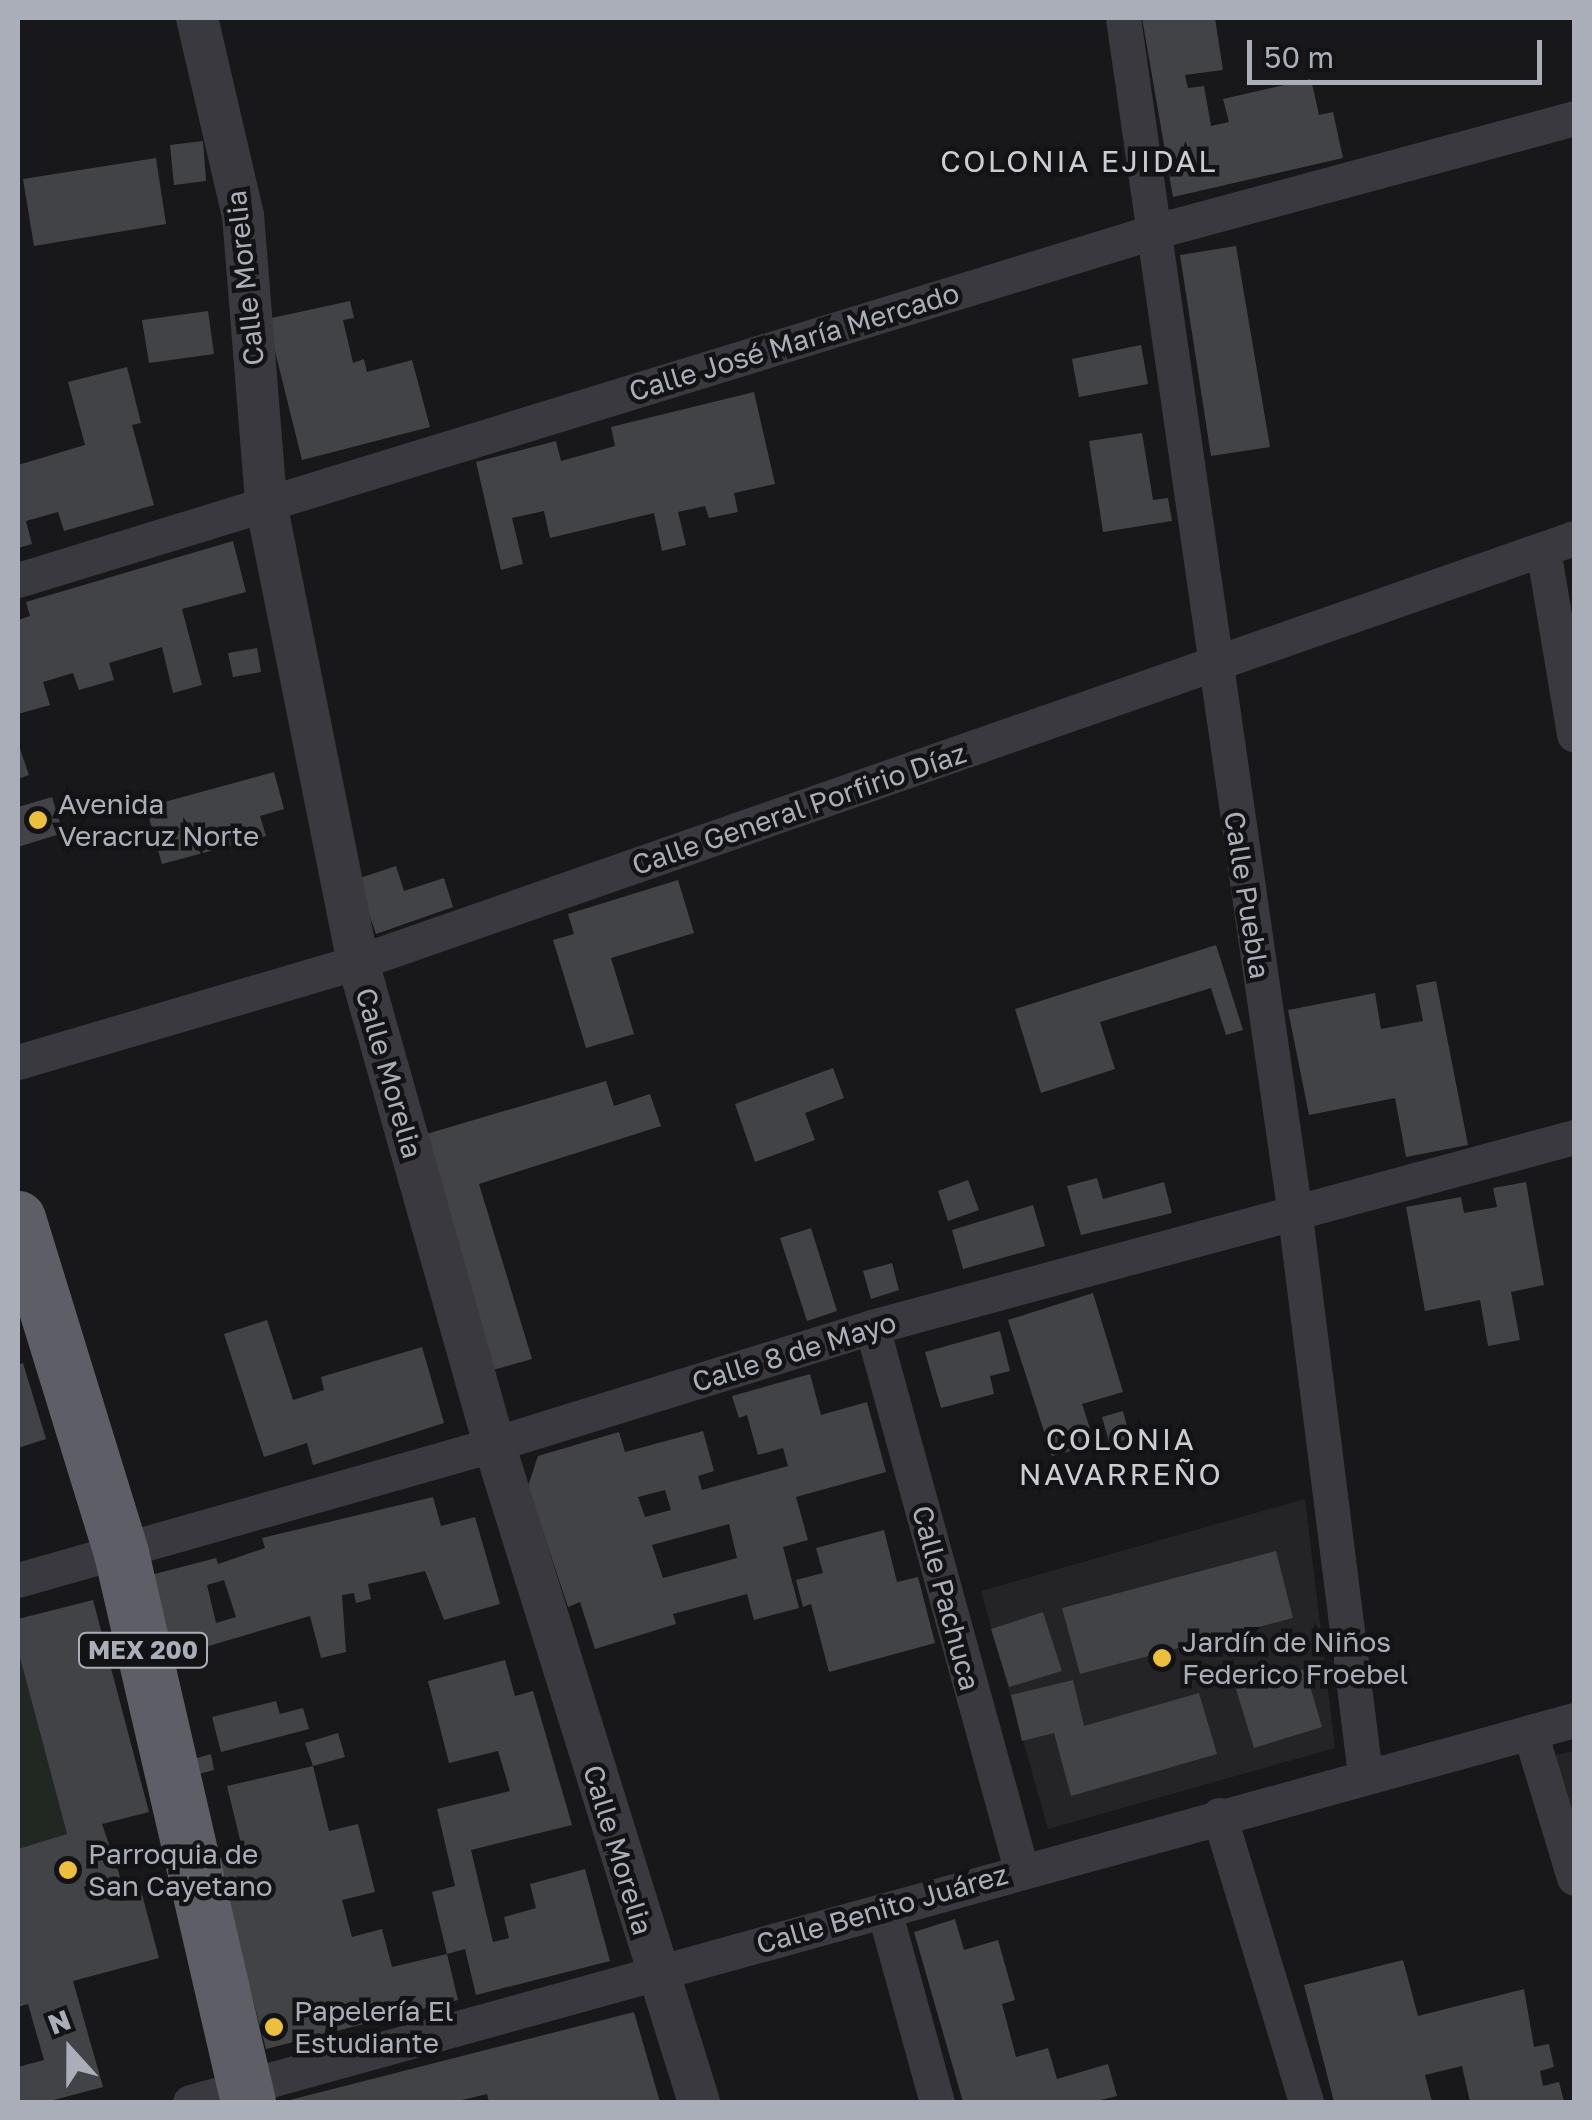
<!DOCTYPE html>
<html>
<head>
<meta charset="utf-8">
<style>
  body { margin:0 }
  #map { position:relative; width:1592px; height:2120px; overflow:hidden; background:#18181a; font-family:"Golos Text",sans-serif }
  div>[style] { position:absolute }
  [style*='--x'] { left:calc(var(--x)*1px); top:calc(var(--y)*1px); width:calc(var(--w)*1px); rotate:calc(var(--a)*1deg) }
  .built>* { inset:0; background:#242427 }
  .green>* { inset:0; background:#202821 }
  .building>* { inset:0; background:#424347 }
  .minor>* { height:35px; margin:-17.5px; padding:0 17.5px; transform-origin:17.5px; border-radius:17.5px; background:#39393f }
  .tertiary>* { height:42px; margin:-21px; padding:0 21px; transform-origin:21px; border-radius:21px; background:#39393f }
  .trunk>* { height:55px; margin:-27.5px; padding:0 27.5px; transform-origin:27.5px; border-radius:27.5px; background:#5d5e66 }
  .dots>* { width:28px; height:28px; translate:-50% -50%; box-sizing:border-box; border:5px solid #131315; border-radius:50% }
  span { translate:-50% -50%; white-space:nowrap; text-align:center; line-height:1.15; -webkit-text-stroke:9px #131315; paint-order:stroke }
  .shield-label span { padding:2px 8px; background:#131315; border:2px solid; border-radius:8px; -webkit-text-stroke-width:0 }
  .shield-label { font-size:25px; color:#aaaeb9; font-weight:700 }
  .street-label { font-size:28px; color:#aaaeb9 }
  .poi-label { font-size:28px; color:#aaaeb9 }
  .left { translate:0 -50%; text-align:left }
  .neighbourhood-label { font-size:30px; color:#cbcdd5; letter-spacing:2.5px }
  .frame { position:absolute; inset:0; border:20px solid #aaaeb9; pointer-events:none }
  .north { position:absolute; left:20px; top:2000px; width:100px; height:100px; -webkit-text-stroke:8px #131315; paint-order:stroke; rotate:339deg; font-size:28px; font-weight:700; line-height:40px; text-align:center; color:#aaaeb9 }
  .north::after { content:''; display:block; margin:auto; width:35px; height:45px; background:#aaaeb9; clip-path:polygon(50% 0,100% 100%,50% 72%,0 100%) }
  .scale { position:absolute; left:1247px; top:40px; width:295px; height:45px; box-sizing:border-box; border:5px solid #aaaeb9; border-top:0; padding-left:12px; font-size:30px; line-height:35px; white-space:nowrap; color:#aaaeb9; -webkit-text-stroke:8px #131315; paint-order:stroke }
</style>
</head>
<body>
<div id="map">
  <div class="built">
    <div style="clip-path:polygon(1305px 1499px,1335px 1748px,1048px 1829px,981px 1591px)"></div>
    <div style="clip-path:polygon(1574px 1751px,1574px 1835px,1551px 1756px)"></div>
  </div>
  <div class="green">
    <div style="clip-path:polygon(18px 1650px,67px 1834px,18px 1849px)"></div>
  </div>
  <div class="building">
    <div style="clip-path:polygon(1142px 18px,1215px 18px,1223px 70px,1185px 75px,1188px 88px,1204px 86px,1211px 126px,1229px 122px,1223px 99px,1311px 79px,1319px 115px,1333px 112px,1343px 158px,1173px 197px)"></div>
    <div style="clip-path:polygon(203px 141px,206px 181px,174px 185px,170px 145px)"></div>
    <div style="clip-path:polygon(156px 158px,166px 224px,34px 246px,23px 179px)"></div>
    <div style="clip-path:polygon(1236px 246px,1270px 447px,1211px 456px,1180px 255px)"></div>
    <div style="clip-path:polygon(350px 301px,354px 318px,343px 320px,353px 363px,364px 359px,367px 372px,412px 360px,430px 427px,302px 460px,267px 319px)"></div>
    <div style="clip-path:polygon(208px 311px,214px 354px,149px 363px,142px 320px)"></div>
    <div style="clip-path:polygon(1141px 345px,1148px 384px,1079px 397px,1072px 359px)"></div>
    <div style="clip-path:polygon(127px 367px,141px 423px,132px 425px,154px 505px,64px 531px,58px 512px,26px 521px,32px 544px,18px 548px,18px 465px,85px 445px,68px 382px)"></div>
    <div style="clip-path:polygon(754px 392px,775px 484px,734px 493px,738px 512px,709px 518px,705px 506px,678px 512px,686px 545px,662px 551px,654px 513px,550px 538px,544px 511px,512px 518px,523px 564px,501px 570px,476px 462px,556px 441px,561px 461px,615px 446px,611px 427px)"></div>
    <div style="clip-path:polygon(1142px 433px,1153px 500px,1168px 498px,1172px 521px,1103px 532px,1089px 441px)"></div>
    <div style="clip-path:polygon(233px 541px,246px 592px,182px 609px,202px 685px,173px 693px,162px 647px,109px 663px,114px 680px,79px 690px,73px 673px,43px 682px,50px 705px,18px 714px,18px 620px,30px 616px,26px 602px)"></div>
    <div style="clip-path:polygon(257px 648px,261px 672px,233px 677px,228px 653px)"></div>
    <div style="clip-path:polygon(18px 743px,29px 775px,18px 779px)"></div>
    <div style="clip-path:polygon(274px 772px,284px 809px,260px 816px,266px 836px,162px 864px,146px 807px)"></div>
    <div style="clip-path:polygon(52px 797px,63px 833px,18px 847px,18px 807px)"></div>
    <div style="clip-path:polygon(396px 866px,404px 891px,444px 878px,453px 907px,376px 934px,357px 879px)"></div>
    <div style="clip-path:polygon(678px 880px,694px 933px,611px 958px,634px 1034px,586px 1048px,553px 940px,574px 934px,568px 914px)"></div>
    <div style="clip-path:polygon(1216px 945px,1243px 1030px,1226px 1035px,1211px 988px,1100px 1022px,1115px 1069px,1041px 1093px,1015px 1009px)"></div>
    <div style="clip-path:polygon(1436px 981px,1468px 1145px,1406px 1157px,1395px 1098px,1309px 1115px,1288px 1010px,1375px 993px,1381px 1029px,1423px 1021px,1416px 985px)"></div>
    <div style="clip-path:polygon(833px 1068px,844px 1098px,805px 1113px,815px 1140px,755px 1162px,735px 1104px)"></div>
    <div style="clip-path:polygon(606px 1081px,614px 1106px,650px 1094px,661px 1126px,479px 1184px,532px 1359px,493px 1370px,423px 1135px)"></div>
    <div style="clip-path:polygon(1097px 1178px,1103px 1199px,1164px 1182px,1172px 1213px,1081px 1235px,1067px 1186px)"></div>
    <div style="clip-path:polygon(968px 1180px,979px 1210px,948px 1221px,938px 1191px)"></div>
    <div style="clip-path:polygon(1526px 1182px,1544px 1285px,1511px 1292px,1520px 1340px,1488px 1346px,1480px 1300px,1425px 1311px,1406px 1207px,1461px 1197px,1464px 1213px,1497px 1207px,1493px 1188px)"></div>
    <div style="clip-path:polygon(1033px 1205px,1045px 1246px,963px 1269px,952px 1230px)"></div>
    <div style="clip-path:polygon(811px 1228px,837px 1311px,807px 1321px,780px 1238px)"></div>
    <div style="clip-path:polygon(892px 1263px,899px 1290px,871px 1299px,863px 1271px)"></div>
    <div style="clip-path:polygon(1093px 1293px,1123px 1392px,1082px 1404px,1095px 1444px,1052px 1456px,1008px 1320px)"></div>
    <div style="clip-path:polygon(267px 1320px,293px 1400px,324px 1390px,321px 1377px,422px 1347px,444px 1423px,313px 1465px,307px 1443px,264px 1457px,224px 1334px)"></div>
    <div style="clip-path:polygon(1000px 1331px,1010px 1371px,990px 1376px,994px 1394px,941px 1408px,925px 1352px)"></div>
    <div style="clip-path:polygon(23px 1363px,46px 1439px,18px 1448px,18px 1365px)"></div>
    <div style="clip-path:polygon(evenodd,810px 1374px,821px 1415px,867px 1402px,886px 1472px,796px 1497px,808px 1540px,783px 1547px,799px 1608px,754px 1620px,747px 1594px,673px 1614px,676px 1624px,595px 1649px,580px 1602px,568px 1607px,528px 1486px,538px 1456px,619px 1432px,625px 1452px,703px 1431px,714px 1471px,698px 1476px,702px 1490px,788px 1466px,783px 1448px,758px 1455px,747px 1415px,739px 1418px,732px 1396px,810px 1374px,665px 1490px,671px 1510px,645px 1517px,638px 1497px,665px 1490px,810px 1374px,729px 1524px,737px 1558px,663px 1578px,652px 1545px,729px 1524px)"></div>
    <div style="clip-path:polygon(1123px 1411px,1130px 1438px,1110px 1445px,1102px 1417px)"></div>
    <div style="clip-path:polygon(evenodd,433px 1497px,441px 1526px,475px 1517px,500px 1604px,444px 1620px,425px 1571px,368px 1584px,371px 1599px,356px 1603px,354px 1593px,342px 1595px,346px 1652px,321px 1658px,310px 1616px,168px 1658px,147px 1576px,216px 1558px,218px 1564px,265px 1548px,262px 1538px,433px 1497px,224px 1580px,236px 1617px,216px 1623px,207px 1585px,224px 1580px)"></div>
    <div style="clip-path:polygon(884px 1530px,897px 1582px,918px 1577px,935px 1643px,829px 1672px,811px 1604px,803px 1607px,796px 1580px,823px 1573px,816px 1548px)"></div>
    <div style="clip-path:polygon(1276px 1551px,1293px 1618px,1080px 1674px,1062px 1608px)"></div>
    <div style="clip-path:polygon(93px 1600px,149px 1812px,102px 1824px,125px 1891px,140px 1887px,159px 1958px,73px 1981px,103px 2087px,46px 2102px,18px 2102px,18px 2067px,44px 2060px,28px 2004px,18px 2007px,18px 1849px,67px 1834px,18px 1650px,18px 1619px)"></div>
    <div style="clip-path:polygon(1043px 1612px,1062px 1671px,1009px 1687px,991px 1629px)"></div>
    <div style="clip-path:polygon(505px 1660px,515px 1696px,533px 1691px,572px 1825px,471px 1850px,493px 1942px,509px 1938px,504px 1917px,536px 1908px,530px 1884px,585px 1869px,610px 1961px,476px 1995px,465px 1949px,447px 1954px,458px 2000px,266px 2049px,216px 1859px,243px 1852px,227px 1786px,313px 1766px,329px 1831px,358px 1824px,375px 1892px,342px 1900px,352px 1937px,382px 1929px,392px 1967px,447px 1954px,432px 1892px,455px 1886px,437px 1809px,510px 1791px,498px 1751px,449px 1763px,428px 1681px)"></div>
    <div style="clip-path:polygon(1305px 1669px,1322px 1727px,1254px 1748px,1236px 1689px)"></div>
    <div style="clip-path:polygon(1073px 1680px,1084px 1726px,1199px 1693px,1217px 1754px,1071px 1796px,1054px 1733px,1022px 1741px,1011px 1695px)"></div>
    <div style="clip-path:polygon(276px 1701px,280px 1714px,303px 1708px,309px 1729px,221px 1752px,212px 1717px)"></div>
    <div style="clip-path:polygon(338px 1733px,345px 1757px,313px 1766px,305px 1743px)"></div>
    <div style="clip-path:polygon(211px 1754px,214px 1770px,195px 1775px,190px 1760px)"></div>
    <div style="clip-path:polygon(955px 1919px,964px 1950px,998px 1940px,1015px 2000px,1002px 2004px,1016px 2057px,1048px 2048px,1057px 2079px,1108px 2064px,1117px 2096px,1092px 2102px,963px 2102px,914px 1932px)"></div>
    <div style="clip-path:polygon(1403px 1960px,1418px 2016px,1524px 1989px,1534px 2047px,1549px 2044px,1554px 2067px,1540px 2071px,1543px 2086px,1559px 2082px,1564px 2102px,1470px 2102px,1462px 2066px,1425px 2075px,1432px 2102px,1334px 2102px,1304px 1985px)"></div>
    <div style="clip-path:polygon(634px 2012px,660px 2102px,489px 2102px,487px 2094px,454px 2102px,282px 2102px)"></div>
  </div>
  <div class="minor">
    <div style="--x:1123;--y:18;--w:1202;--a:81.82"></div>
    <div style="--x:1294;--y:1208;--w:570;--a:82.85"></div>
    <div style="--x:1543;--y:549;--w:188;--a:80.5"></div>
    <div style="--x:18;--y:580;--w:1190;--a:-17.05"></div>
    <div style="--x:1156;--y:231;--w:433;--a:-15.1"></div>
    <div style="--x:18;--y:1062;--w:354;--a:-16.4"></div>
    <div style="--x:358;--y:962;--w:1288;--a:-19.22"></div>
    <div style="--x:872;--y:1327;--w:562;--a:74.63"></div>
    <div style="--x:18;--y:1580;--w:495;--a:-15.9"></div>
    <div style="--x:494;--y:1444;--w:396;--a:-17.2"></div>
    <div style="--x:872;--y:1327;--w:727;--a:-15.14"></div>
    <div style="--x:1530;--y:1732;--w:152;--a:73.2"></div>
    <div style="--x:1219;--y:1815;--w:300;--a:73.1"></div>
    <div style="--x:884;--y:1910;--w:199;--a:74.6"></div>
    <div style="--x:190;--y:2102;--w:1436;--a:-15.43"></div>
  </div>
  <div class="tertiary">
    <div style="--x:197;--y:18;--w:202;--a:76.9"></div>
    <div style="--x:243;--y:215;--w:289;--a:85.4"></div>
    <div style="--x:266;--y:503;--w:468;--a:78.7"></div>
    <div style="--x:358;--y:962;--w:501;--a:74.24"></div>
    <div style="--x:494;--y:1444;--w:689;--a:72.7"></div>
  </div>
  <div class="trunk">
    <div style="--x:18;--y:1218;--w:350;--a:72.9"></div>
    <div style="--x:121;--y:1553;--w:563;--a:76.97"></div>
  </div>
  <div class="dots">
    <div style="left:38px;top:820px;background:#ecc03d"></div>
    <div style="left:1162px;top:1658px;background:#ecc03d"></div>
    <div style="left:68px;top:1870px;background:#ecc03d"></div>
    <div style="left:274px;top:2027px;background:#ecc03d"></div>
  </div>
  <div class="shield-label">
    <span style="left:143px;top:1650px">MEX 200</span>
  </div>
  <div class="street-label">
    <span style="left:245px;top:278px;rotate:-96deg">Calle Morelia</span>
    <span style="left:794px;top:342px;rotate:-17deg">Calle José María Mercado</span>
    <span style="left:799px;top:809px;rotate:-19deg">Calle General Porfirio Díaz</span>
    <span style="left:1247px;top:895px;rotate:81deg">Calle Puebla</span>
    <span style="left:389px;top:1073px;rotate:74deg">Calle Morelia</span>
    <span style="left:794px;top:1352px;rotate:-17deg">Calle 8 de Mayo</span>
    <span style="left:946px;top:1598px;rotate:75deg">Calle Pachuca</span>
    <span style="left:618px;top:1850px;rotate:73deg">Calle Morelia</span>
    <span style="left:882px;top:1909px;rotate:-16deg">Calle Benito Juárez</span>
  </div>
  <div class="poi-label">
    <span class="left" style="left:58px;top:820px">Avenida<br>Veracruz Norte</span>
    <span class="left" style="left:1182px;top:1658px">Jardín de Niños<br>Federico Froebel</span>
    <span class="left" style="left:88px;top:1870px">Parroquia de<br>San Cayetano</span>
    <span class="left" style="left:294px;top:2027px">Papelería El<br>Estudiante</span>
  </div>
  <div class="neighbourhood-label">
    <span style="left:1079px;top:161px">COLONIA EJIDAL</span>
    <span style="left:1121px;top:1456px">COLONIA<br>NAVARREÑO</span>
  </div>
  <div class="frame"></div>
  <div class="north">N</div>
  <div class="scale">50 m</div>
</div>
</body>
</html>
